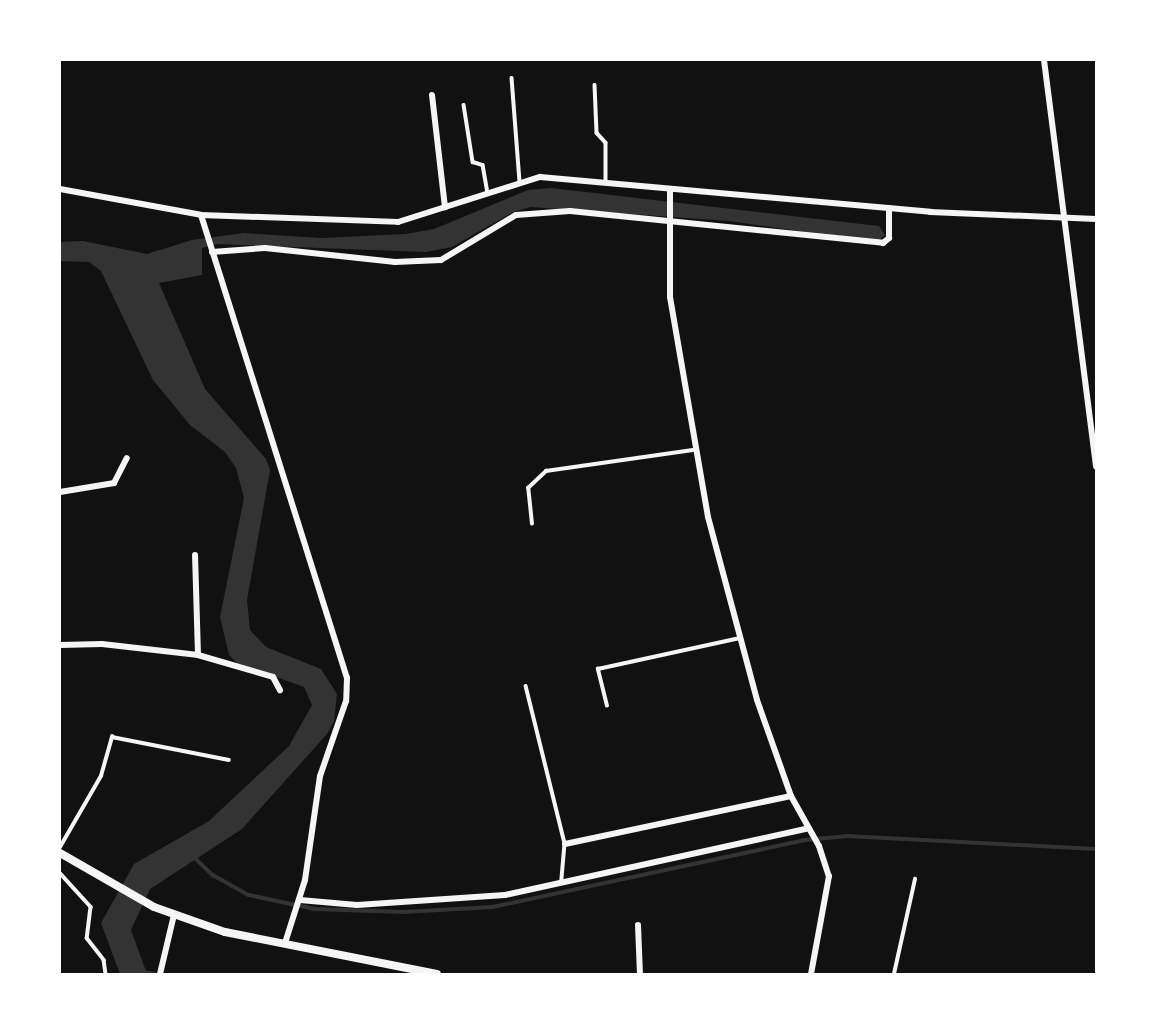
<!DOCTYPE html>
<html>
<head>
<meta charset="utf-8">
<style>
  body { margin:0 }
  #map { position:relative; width:1156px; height:1034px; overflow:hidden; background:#111; font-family:"Nunito Sans",sans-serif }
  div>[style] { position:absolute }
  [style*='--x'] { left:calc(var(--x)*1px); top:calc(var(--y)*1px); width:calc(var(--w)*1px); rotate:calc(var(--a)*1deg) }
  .water>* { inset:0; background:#333 }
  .stream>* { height:3.5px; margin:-1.75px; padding:0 1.75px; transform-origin:1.75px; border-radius:1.75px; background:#333 }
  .service>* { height:3.5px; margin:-1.75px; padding:0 1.75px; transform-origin:1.75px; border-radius:1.75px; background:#f5f5f5 }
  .minor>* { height:6px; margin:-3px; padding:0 3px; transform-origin:3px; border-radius:3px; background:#f5f5f5 }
  .tertiary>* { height:8px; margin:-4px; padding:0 4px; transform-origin:4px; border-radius:4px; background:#f5f5f5 }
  span { translate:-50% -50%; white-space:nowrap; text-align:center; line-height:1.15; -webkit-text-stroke:6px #fff; paint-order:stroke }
  .frame { position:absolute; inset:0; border:61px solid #fff; pointer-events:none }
</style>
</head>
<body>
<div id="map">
  <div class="water">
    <div style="clip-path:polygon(551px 188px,879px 226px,885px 235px,877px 242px,729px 221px,531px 207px,513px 212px,452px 247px,426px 252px,218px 244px,202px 248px,202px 275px,159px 283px,205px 389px,266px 459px,270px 470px,247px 600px,250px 630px,266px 647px,321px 669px,337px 694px,334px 721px,327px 734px,242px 829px,150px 889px,131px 930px,147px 974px,120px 974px,101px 923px,134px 864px,209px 821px,289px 746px,312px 705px,304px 687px,237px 663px,229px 655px,220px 617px,244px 498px,236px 468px,225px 452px,190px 425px,153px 380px,101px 271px,89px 262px,60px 261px,60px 242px,83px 241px,147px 254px,192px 240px,244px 233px,321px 238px,406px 234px,434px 229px,528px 190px)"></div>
  </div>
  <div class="stream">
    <div style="--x:193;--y:856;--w:28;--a:44"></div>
    <div style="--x:213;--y:875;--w:41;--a:29.1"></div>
    <div style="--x:249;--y:895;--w:67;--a:12"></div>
    <div style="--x:315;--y:909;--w:88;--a:2"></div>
    <div style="--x:403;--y:912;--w:90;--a:-3.2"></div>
    <div style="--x:493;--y:907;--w:320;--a:-12.1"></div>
    <div style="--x:806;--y:840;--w:41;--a:-5.6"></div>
    <div style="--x:847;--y:836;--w:249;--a:3"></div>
    <div style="--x:144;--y:972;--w:10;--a:11"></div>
  </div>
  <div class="service">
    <div style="--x:512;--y:78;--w:105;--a:85.6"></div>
    <div style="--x:595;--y:85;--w:48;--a:87.6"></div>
    <div style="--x:597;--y:133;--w:13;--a:48"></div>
    <div style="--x:606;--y:143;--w:40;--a:90"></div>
    <div style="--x:464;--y:105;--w:58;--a:81"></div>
    <div style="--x:473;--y:162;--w:10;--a:17"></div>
    <div style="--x:483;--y:165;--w:29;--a:80"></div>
    <div style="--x:532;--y:524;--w:36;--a:-96"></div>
    <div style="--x:528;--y:488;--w:25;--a:-43"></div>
    <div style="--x:546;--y:471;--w:148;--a:-8.1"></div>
    <div style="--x:526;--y:686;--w:163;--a:76.1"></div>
    <div style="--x:565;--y:844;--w:38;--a:95"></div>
    <div style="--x:607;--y:706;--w:38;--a:-104"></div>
    <div style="--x:598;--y:669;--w:145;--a:-12.3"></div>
    <div style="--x:60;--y:847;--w:82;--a:-60"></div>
    <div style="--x:101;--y:776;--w:41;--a:-74.2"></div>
    <div style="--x:112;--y:737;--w:119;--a:11.1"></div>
    <div style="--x:60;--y:873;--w:46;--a:47.6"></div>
    <div style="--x:91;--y:907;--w:31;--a:97"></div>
    <div style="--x:87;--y:938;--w:28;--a:52"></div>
    <div style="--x:104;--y:960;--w:14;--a:82"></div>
    <div style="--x:894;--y:974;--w:97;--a:-77.5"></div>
  </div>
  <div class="minor">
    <div style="--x:1044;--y:60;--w:410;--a:82.7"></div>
    <div style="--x:432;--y:95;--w:113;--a:83.4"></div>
    <div style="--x:60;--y:189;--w:143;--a:10.4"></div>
    <div style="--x:201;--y:215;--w:197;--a:2"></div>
    <div style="--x:398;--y:222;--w:149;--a:-17.6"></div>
    <div style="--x:540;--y:177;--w:392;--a:5.1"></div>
    <div style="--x:930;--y:212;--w:166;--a:2.4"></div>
    <div style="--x:670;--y:189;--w:108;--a:90"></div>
    <div style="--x:670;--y:297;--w:223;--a:80.2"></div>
    <div style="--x:708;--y:517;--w:189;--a:75"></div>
    <div style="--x:757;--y:700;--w:102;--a:70.5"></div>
    <div style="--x:791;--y:796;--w:57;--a:60.8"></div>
    <div style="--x:819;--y:846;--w:32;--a:72"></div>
    <div style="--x:829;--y:876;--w:100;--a:100.4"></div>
    <div style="--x:201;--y:215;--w:485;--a:72.5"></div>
    <div style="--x:347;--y:678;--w:23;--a:92"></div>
    <div style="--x:346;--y:701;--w:79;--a:109.1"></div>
    <div style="--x:320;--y:776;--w:105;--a:98.2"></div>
    <div style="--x:305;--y:880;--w:66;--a:107.6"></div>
    <div style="--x:212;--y:252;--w:53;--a:-4.3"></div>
    <div style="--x:265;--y:248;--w:131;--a:6.1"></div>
    <div style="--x:395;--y:262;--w:46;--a:-2.5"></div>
    <div style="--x:441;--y:260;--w:87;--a:-31"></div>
    <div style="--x:516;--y:215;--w:54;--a:-4.2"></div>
    <div style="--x:570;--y:211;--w:315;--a:5.8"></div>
    <div style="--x:883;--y:243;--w:8;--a:-40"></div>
    <div style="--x:889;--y:238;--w:30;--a:-90"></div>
    <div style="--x:60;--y:492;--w:55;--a:-9.5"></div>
    <div style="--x:114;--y:483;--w:28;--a:-63"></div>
    <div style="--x:60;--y:645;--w:42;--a:-1.4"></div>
    <div style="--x:102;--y:644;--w:97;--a:6.5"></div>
    <div style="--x:198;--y:655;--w:100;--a:-91.7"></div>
    <div style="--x:198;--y:655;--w:78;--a:16.3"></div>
    <div style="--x:273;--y:677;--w:15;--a:62"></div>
    <div style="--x:565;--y:844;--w:231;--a:-12"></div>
    <div style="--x:300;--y:900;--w:57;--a:5"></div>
    <div style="--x:357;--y:905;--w:148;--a:-3.9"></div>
    <div style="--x:505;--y:895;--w:311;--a:-12.4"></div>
    <div style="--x:638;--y:925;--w:49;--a:87.7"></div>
    <div style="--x:160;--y:974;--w:61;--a:-76.7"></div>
  </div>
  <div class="tertiary">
    <div style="--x:60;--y:853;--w:108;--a:29.9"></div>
    <div style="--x:154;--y:907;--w:75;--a:19.4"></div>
    <div style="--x:225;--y:932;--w:216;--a:11.2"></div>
  </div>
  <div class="frame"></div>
</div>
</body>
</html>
